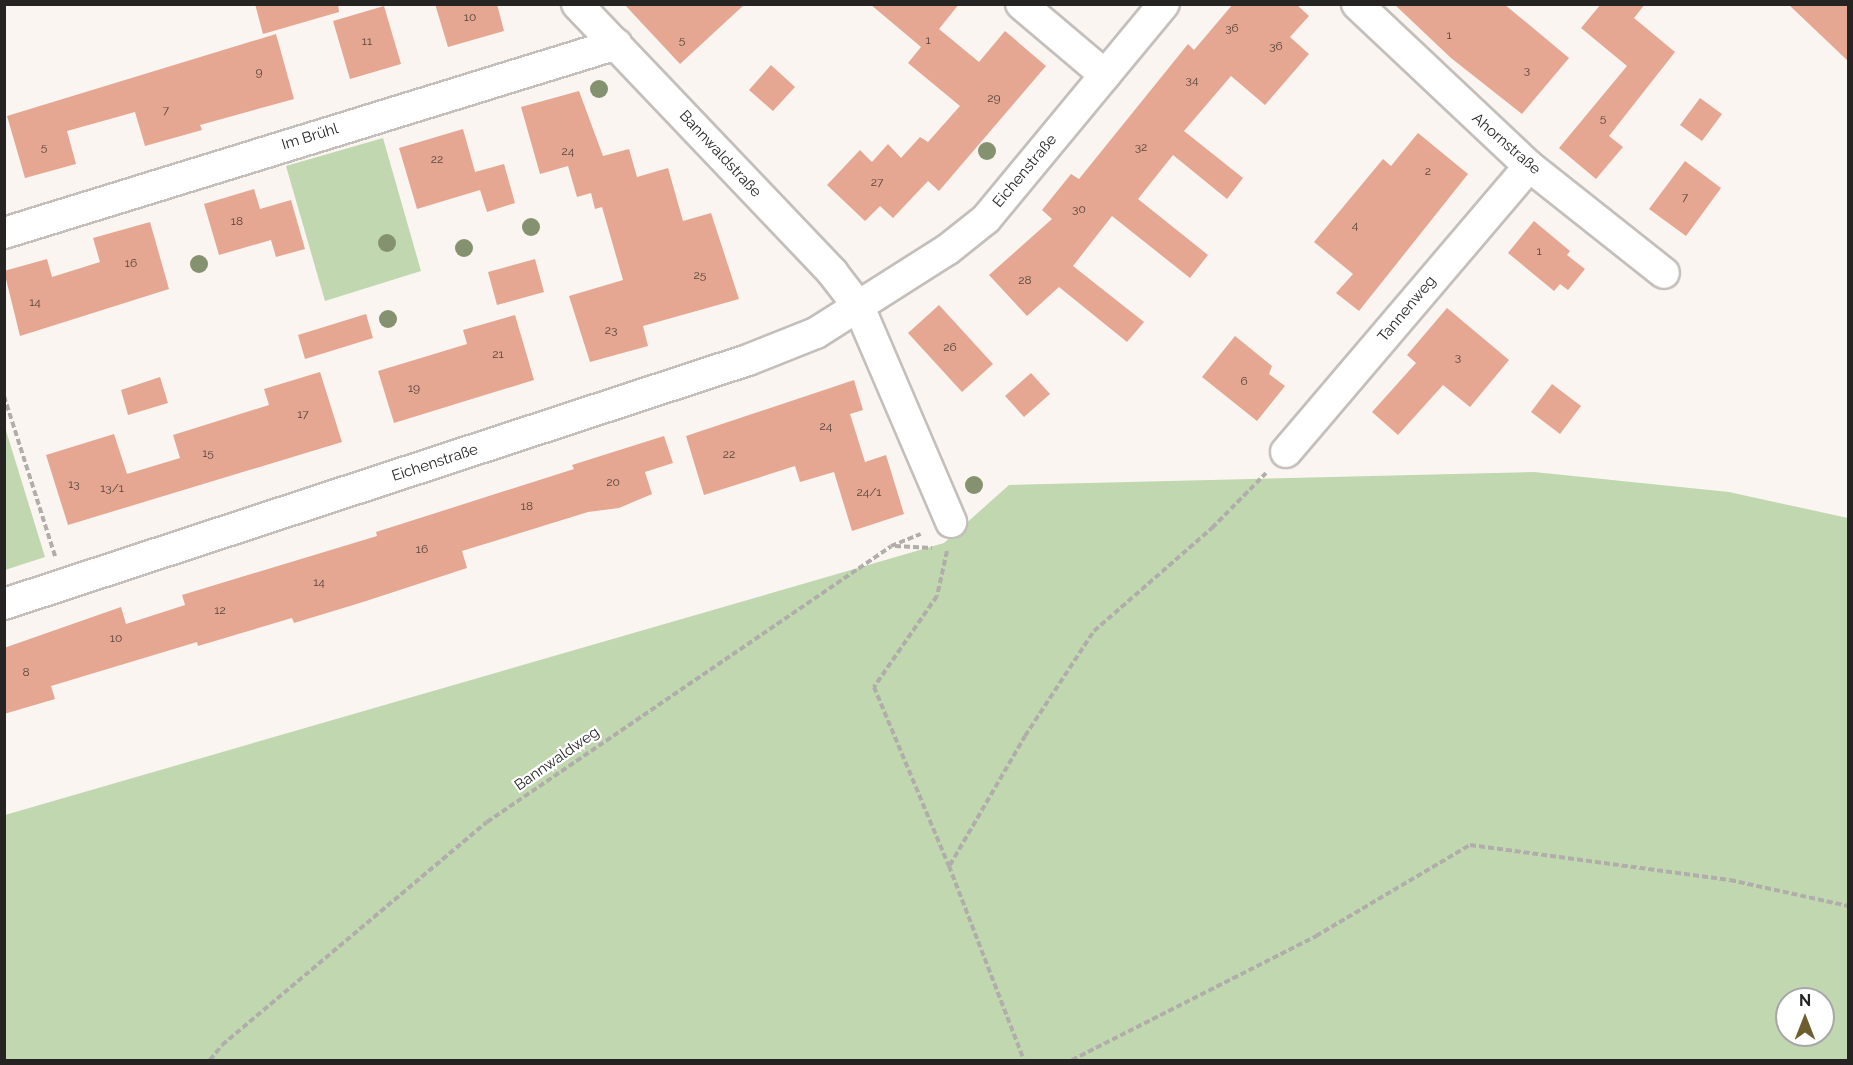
<!DOCTYPE html>
<html>
<head>
<meta charset="utf-8">
<style>
  body { margin:0 }
  #map { position:relative; width:1853px; height:1065px; overflow:hidden; background:#faf5f1; font-family:Raleway,sans-serif }
  div>[style] { position:absolute }
  [style*='--x'] { left:calc(var(--x)*1px); top:calc(var(--y)*1px); width:calc(var(--w)*1px); rotate:calc(var(--a)*1deg) }
  .green>* { inset:0; background:#c1d7b0 }
  .building>* { inset:0; background:#e5a791 }
  .path>* { height:4px; margin-top:-2px; transform-origin:0; background:repeating-linear-gradient(90deg,#b1adaa 0 6px,transparent 0 9px) }
  .roads { filter:drop-shadow(2px 0 #c4bfbb) drop-shadow(-2px 0 #c4bfbb) drop-shadow(0 2px #c4bfbb) drop-shadow(0 -2px #c4bfbb) }
  .minor>* { height:30px; margin:-15px; padding:0 15px; transform-origin:15px; border-radius:15px; background:#fff }
  .trees>* { width:18px; height:18px; margin:-9px; border-radius:50%; background:#859270 }
  span { translate:-50% -50%; white-space:nowrap; text-align:center; line-height:1.15; -webkit-text-stroke:4.5px #fff; paint-order:stroke }
  .number-label { font-size:12px; color:#56453e }
  .number-label span { -webkit-text-stroke-width:0 }
  .street-label { font-size:15px; color:#262423 }
  .frame { position:absolute; inset:0; border:6px solid #262423; pointer-events:none }
  .north { position:absolute; left:1775px; top:987px; width:60px; height:60px; box-sizing:border-box; background:#fff; border:2px solid #a8a7a7; border-radius:50%; rotate:0deg; font-size:16px; font-weight:700; line-height:24px; text-align:center; color:#262423 }
  .north::after { content:''; display:block; margin:auto; width:21px; height:27px; background:#6d5f2d; clip-path:polygon(50% 0,100% 100%,50% 72%,0 100%) }
</style>
</head>
<body>
<div id="map">
  <div class="green">
    <div style="clip-path:polygon(383px 138px,421px 271px,325px 301px,286px 166px)"></div>
    <div style="clip-path:polygon(4px 424px,45px 557px,5px 570px,4px 570px)"></div>
    <div style="clip-path:polygon(evenodd,1534px 472px,1729px 492px,1848px 518px,1848px 1060px,5px 1060px,5px 815px,944px 543px,1009px 485px,1534px 472px,1787px 999px,1823px 999px,1823px 1035px,1787px 1035px,1787px 999px)"></div>
  </div>
  <div class="building">
    <div style="clip-path:polygon(255px 4px,338px 4px,339px 12px,263px 34px)"></div>
    <div style="clip-path:polygon(435px 4px,497px 4px,504px 31px,448px 47px)"></div>
    <div style="clip-path:polygon(624px 4px,745px 4px,680px 64px)"></div>
    <div style="clip-path:polygon(870px 4px,959px 4px,939px 29px,979px 62px,1005px 31px,1046px 66px,939px 191px,928px 181px,893px 218px,880px 206px,865px 221px,827px 185px,860px 150px,872px 162px,888px 144px,901px 158px,920px 137px,928px 142px,960px 106px,908px 63px,921px 47px)"></div>
    <div style="clip-path:polygon(1233px 4px,1296px 4px,1309px 16px,1290px 37px,1309px 54px,1265px 105px,1231px 76px,1184px 131px,1243px 178px,1227px 199px,1173px 155px,1138px 199px,1208px 255px,1190px 278px,1112px 216px,1073px 266px,1144px 322px,1127px 342px,1059px 287px,1027px 316px,989px 275px,1052px 219px,1042px 210px,1071px 174px,1079px 179px,1188px 44px,1194px 50px)"></div>
    <div style="clip-path:polygon(1394px 4px,1504px 4px,1569px 58px,1522px 114px,1451px 58px)"></div>
    <div style="clip-path:polygon(1601px 4px,1645px 4px,1634px 18px,1675px 52px,1609px 136px,1623px 147px,1596px 179px,1559px 148px,1627px 66px,1581px 28px)"></div>
    <div style="clip-path:polygon(1788px 4px,1848px 4px,1848px 61px)"></div>
    <div style="clip-path:polygon(384px 6px,401px 64px,350px 79px,333px 21px)"></div>
    <div style="clip-path:polygon(276px 34px,294px 99px,200px 125px,202px 130px,145px 146px,135px 112px,67px 131px,76px 164px,25px 178px,7px 116px)"></div>
    <div style="clip-path:polygon(771px 65px,795px 87px,773px 111px,749px 90px)"></div>
    <div style="clip-path:polygon(579px 91px,603px 156px,629px 149px,637px 177px,668px 168px,683px 221px,711px 213px,739px 299px,643px 326px,648px 346px,590px 362px,569px 296px,623px 280px,602px 207px,595px 209px,591px 193px,577px 197px,568px 166px,540px 174px,521px 107px)"></div>
    <div style="clip-path:polygon(1700px 98px,1722px 114px,1702px 141px,1680px 125px)"></div>
    <div style="clip-path:polygon(463px 129px,479px 186px,475px 172px,504px 164px,515px 203px,487px 212px,480px 190px,417px 209px,399px 148px)"></div>
    <div style="clip-path:polygon(1418px 133px,1468px 174px,1359px 311px,1336px 293px,1353px 274px,1314px 242px,1383px 159px,1391px 166px)"></div>
    <div style="clip-path:polygon(1685px 161px,1721px 188px,1686px 236px,1649px 209px)"></div>
    <div style="clip-path:polygon(254px 189px,260px 209px,291px 200px,305px 249px,276px 257px,271px 240px,219px 255px,204px 204px)"></div>
    <div style="clip-path:polygon(1534px 221px,1570px 251px,1567px 255px,1585px 269px,1568px 290px,1560px 284px,1554px 291px,1508px 253px)"></div>
    <div style="clip-path:polygon(150px 222px,169px 289px,20px 336px,4px 271px,47px 259px,52px 277px,100px 262px,93px 238px)"></div>
    <div style="clip-path:polygon(535px 259px,544px 292px,497px 305px,488px 272px)"></div>
    <div style="clip-path:polygon(939px 305px,993px 364px,962px 392px,908px 333px)"></div>
    <div style="clip-path:polygon(1447px 308px,1509px 360px,1470px 407px,1443px 385px,1398px 435px,1372px 412px,1416px 363px,1407px 355px)"></div>
    <div style="clip-path:polygon(366px 314px,373px 338px,305px 359px,298px 335px)"></div>
    <div style="clip-path:polygon(515px 315px,534px 380px,394px 423px,378px 371px,467px 344px,463px 330px)"></div>
    <div style="clip-path:polygon(1235px 336px,1272px 366px,1269px 374px,1285px 386px,1257px 421px,1202px 377px)"></div>
    <div style="clip-path:polygon(320px 372px,342px 442px,68px 525px,46px 455px,114px 434px,127px 474px,180px 458px,173px 435px,269px 405px,264px 389px)"></div>
    <div style="clip-path:polygon(1031px 373px,1050px 394px,1024px 417px,1005px 396px)"></div>
    <div style="clip-path:polygon(160px 377px,168px 403px,128px 415px,121px 390px)"></div>
    <div style="clip-path:polygon(854px 380px,863px 410px,850px 414px,865px 462px,886px 455px,904px 514px,852px 531px,834px 472px,800px 482px,795px 466px,704px 495px,686px 436px)"></div>
    <div style="clip-path:polygon(1552px 384px,1581px 406px,1560px 434px,1531px 412px)"></div>
    <div style="clip-path:polygon(664px 436px,673px 463px,645px 472px,652px 494px,619px 508px,588px 512px,462px 551px,467px 568px,363px 602px,294px 623px,292px 618px,198px 646px,197px 642px,51px 686px,55px 699px,4px 714px,4px 648px,121px 607px,126px 624px,185px 605px,182px 595px,377px 536px,376px 532px,574px 469px,572px 465px)"></div>
  </div>
  <div class="path">
    <div style="--x:4;--y:396;--w:168;--a:72.3"></div>
    <div style="--x:895;--y:546;--w:37;--a:3"></div>
    <div style="--x:947;--y:551;--w:46;--a:102.5"></div>
    <div style="--x:937;--y:596;--w:111;--a:124.7"></div>
    <div style="--x:874;--y:687;--w:194;--a:67.3"></div>
    <div style="--x:949;--y:866;--w:208;--a:68.9"></div>
    <div style="--x:950;--y:865;--w:149;--a:-59.8"></div>
    <div style="--x:1025;--y:736;--w:126;--a:-56.7"></div>
    <div style="--x:1094;--y:631;--w:157;--a:-41.1"></div>
    <div style="--x:1212;--y:528;--w:77;--a:-45.5"></div>
    <div style="--x:210;--y:1060;--w:19;--a:-51"></div>
    <div style="--x:222;--y:1045;--w:346;--a:-40.1"></div>
    <div style="--x:487;--y:822;--w:489;--a:-34.3"></div>
    <div style="--x:891;--y:546;--w:32;--a:-22"></div>
    <div style="--x:1072;--y:1060;--w:274;--a:-26.9"></div>
    <div style="--x:1316;--y:936;--w:179;--a:-30.6"></div>
    <div style="--x:1470;--y:845;--w:262;--a:7.7"></div>
    <div style="--x:1730;--y:880;--w:121;--a:12.4"></div>
  </div>
  <div class="roads">
    <div class="minor">
      <div style="--x:577;--y:4;--w:370;--a:46.4"></div>
      <div style="--x:832;--y:272;--w:44;--a:52.4"></div>
      <div style="--x:859;--y:307;--w:234;--a:66.8"></div>
      <div style="--x:1021;--y:4;--w:110;--a:40.2"></div>
      <div style="--x:1357;--y:4;--w:236;--a:43.3"></div>
      <div style="--x:1529;--y:166;--w:172;--a:38.4"></div>
      <div style="--x:4;--y:233;--w:641;--a:-17.14"></div>
      <div style="--x:1286;--y:452;--w:375;--a:-49.6"></div>
      <div style="--x:4;--y:604;--w:783;--a:-18.16"></div>
      <div style="--x:748;--y:360;--w:73;--a:-21.7"></div>
      <div style="--x:816;--y:333;--w:155;--a:-32.4"></div>
      <div style="--x:947;--y:250;--w:50;--a:-38.5"></div>
      <div style="--x:986;--y:219;--w:279;--a:-50.4"></div>
    </div>
  </div>
  <div class="trees">
    <div style="left:599px;top:89px"></div>
    <div style="left:987px;top:151px"></div>
    <div style="left:531px;top:227px"></div>
    <div style="left:387px;top:243px"></div>
    <div style="left:464px;top:248px"></div>
    <div style="left:199px;top:264px"></div>
    <div style="left:388px;top:319px"></div>
    <div style="left:974px;top:485px"></div>
  </div>
  <div class="number-label">
    <span style="left:470px;top:18px">10</span>
    <span style="left:1232px;top:29px">36</span>
    <span style="left:1449px;top:36px">1</span>
    <span style="left:682px;top:41px">5</span>
    <span style="left:928px;top:41px">1</span>
    <span style="left:367px;top:42px">11</span>
    <span style="left:1276px;top:47px">36</span>
    <span style="left:1527px;top:71px">3</span>
    <span style="left:259px;top:73px">9</span>
    <span style="left:1192px;top:81px">34</span>
    <span style="left:994px;top:99px">29</span>
    <span style="left:166px;top:111px">7</span>
    <span style="left:1603px;top:119px">5</span>
    <span style="left:44px;top:148px">5</span>
    <span style="left:1141px;top:148px">32</span>
    <span style="left:568px;top:152px">24</span>
    <span style="left:437px;top:160px">22</span>
    <span style="left:1428px;top:172px">2</span>
    <span style="left:877px;top:183px">27</span>
    <span style="left:1685px;top:198px">7</span>
    <span style="left:1079px;top:210px">30</span>
    <span style="left:237px;top:222px">18</span>
    <span style="left:1355px;top:226px">4</span>
    <span style="left:1539px;top:252px">1</span>
    <span style="left:131px;top:264px">16</span>
    <span style="left:700px;top:276px">25</span>
    <span style="left:1025px;top:281px">28</span>
    <span style="left:35px;top:303px">14</span>
    <span style="left:611px;top:331px">23</span>
    <span style="left:950px;top:348px">26</span>
    <span style="left:498px;top:355px">21</span>
    <span style="left:1458px;top:358px">3</span>
    <span style="left:1244px;top:382px">6</span>
    <span style="left:414px;top:389px">19</span>
    <span style="left:303px;top:415px">17</span>
    <span style="left:826px;top:427px">24</span>
    <span style="left:208px;top:454px">15</span>
    <span style="left:729px;top:455px">22</span>
    <span style="left:613px;top:483px">20</span>
    <span style="left:74px;top:485px">13</span>
    <span style="left:112px;top:489px">13/1</span>
    <span style="left:869px;top:493px">24/1</span>
    <span style="left:527px;top:507px">18</span>
    <span style="left:422px;top:550px">16</span>
    <span style="left:319px;top:583px">14</span>
    <span style="left:220px;top:611px">12</span>
    <span style="left:116px;top:639px">10</span>
    <span style="left:26px;top:673px">8</span>
  </div>
  <div class="street-label">
    <span style="left:310px;top:137px;rotate:-17deg">Im Brühl</span>
    <span style="left:1506px;top:144px;rotate:41deg">Ahornstraße</span>
    <span style="left:720px;top:154px;rotate:47deg">Bannwaldstraße</span>
    <span style="left:1025px;top:171px;rotate:-50deg">Eichenstraße</span>
    <span style="left:1407px;top:309px;rotate:-50deg">Tannenweg</span>
    <span style="left:435px;top:463px;rotate:-18deg">Eichenstraße</span>
    <span style="left:557px;top:759px;rotate:-35deg">Bannwaldweg</span>
  </div>
  <div class="frame"></div>
  <div class="north">N</div>
</div>
</body>
</html>
